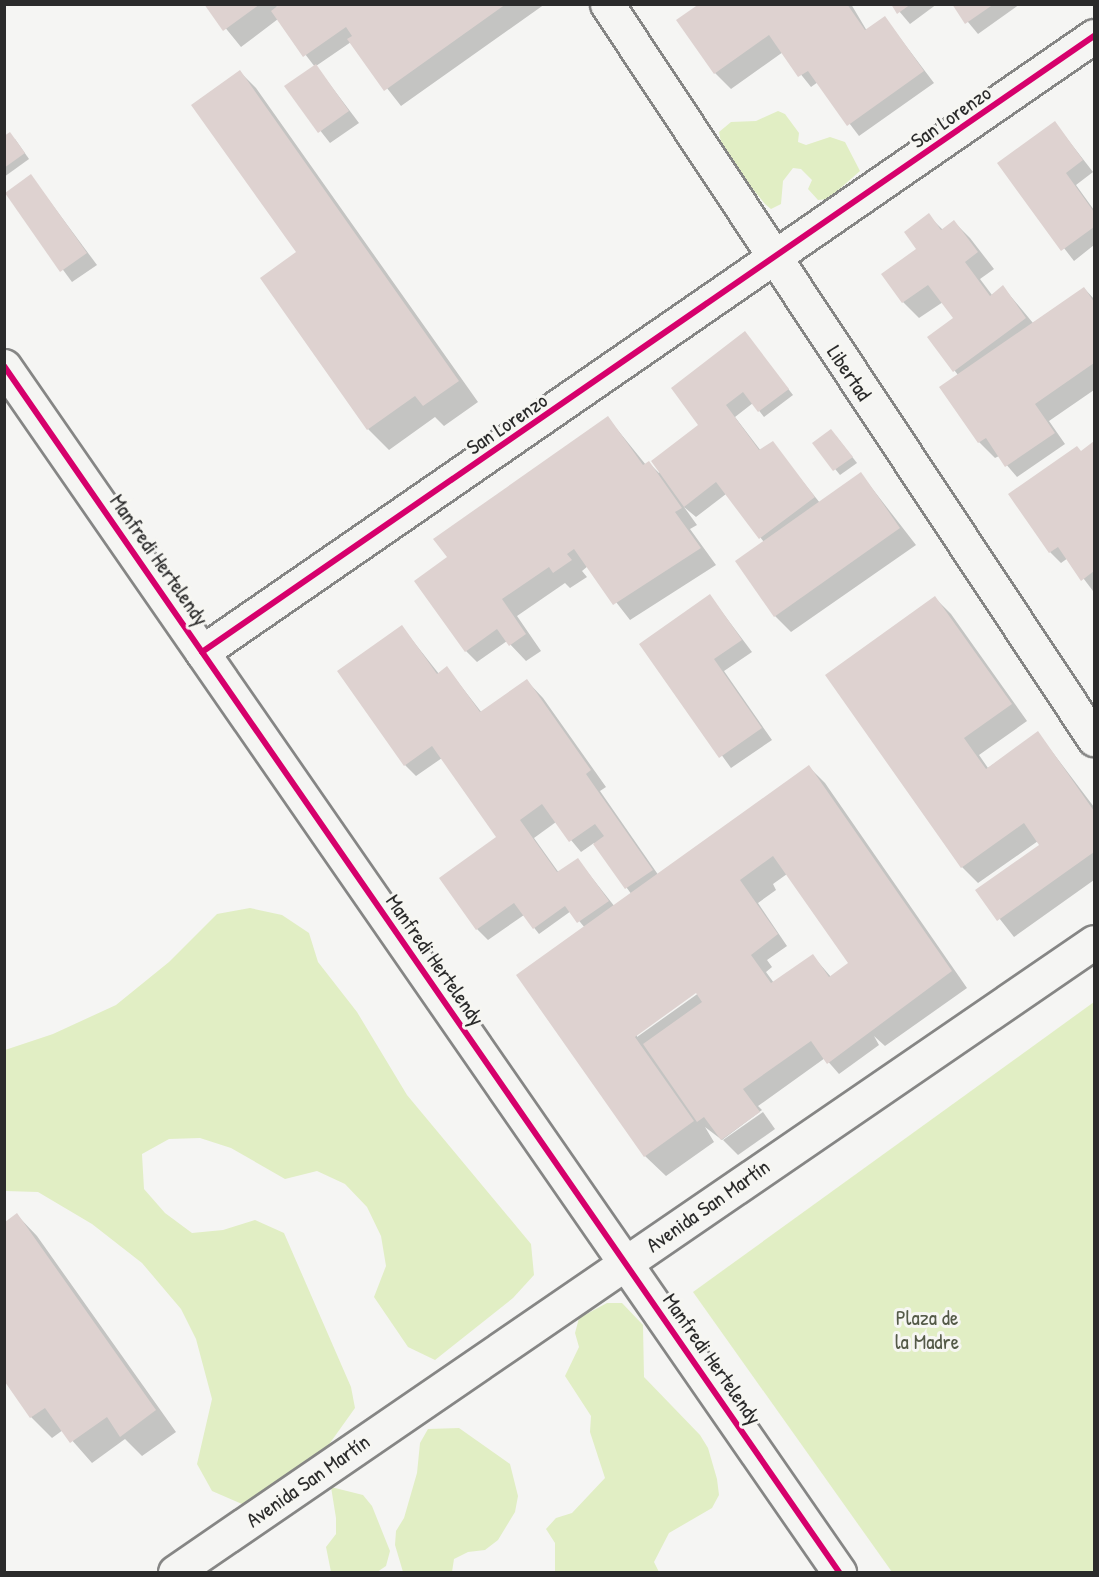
<!DOCTYPE html>
<html>
<head>
<meta charset="utf-8">
<style>
  body { margin:0 }
  #map { position:relative; width:1099px; height:1577px; overflow:hidden; background:#f5f5f3; font-family:"Patrick Hand",sans-serif }
  div>[style] { position:absolute }
  [style*='--x'] { left:calc(var(--x)*1px); top:calc(var(--y)*1px); width:calc(var(--w)*1px); rotate:calc(var(--a)*1deg) }
  .green>* { inset:0; background:#e1eec4 }
  .shadow>* { inset:0; background:#0003 }
  .building>* { inset:0; background:#ded2d0 }
  .roads { filter:drop-shadow(2px 0 #868685) drop-shadow(-2px 0 #868685) drop-shadow(0 2px #868685) drop-shadow(0 -2px #868685) }
  .minor>* { height:33px; margin:-16.5px; padding:0 16.5px; transform-origin:16.5px; border-radius:16.5px; background:#f5f5f3 }
  .major>* { height:33px; margin:-16.5px; padding:0 16.5px; transform-origin:16.5px; border-radius:16.5px; background:#f5f5f3 }
  .cycleway>* { height:6px; margin:-3px; padding:0 3px; transform-origin:3px; border-radius:3px; background:#d6006c }
  span { translate:-50% -50%; white-space:nowrap; text-align:center; line-height:1.15; -webkit-text-stroke:6px #f6f6f2; paint-order:stroke }
  .street-label { font-size:21px; color:#2b2b2b }
  .park-label { font-size:21px; color:#545a48 }
  .frame { position:absolute; inset:0; border:6px solid #2b2b2b; pointer-events:none }
</style>
</head>
<body>
<div id="map">
  <div class="green">
    <div style="clip-path:polygon(778px 111px,785px 114px,799px 133px,798px 142px,806px 145px,830px 137px,845px 142px,860px 171px,828px 199px,818px 200px,808px 189px,812px 180px,801px 169px,793px 168px,783px 181px,781px 204px,771px 209px,765px 204px,730px 161px,722px 148px,719px 132px,731px 122px,756px 121px)"></div>
    <div style="clip-path:polygon(250px 908px,282px 915px,309px 933px,318px 962px,357px 1012px,407px 1095px,531px 1244px,534px 1275px,513px 1298px,435px 1360px,408px 1347px,374px 1297px,386px 1266px,381px 1236px,367px 1207px,345px 1184px,317px 1171px,285px 1179px,231px 1148px,200px 1138px,169px 1139px,142px 1154px,144px 1189px,165px 1213px,192px 1233px,223px 1230px,255px 1220px,284px 1233px,351px 1387px,355px 1408px,325px 1450px,271px 1492px,242px 1504px,212px 1491px,197px 1464px,212px 1399px,196px 1339px,181px 1309px,142px 1263px,92px 1224px,38px 1192px,5px 1191px,5px 1050px,53px 1034px,116px 1005px,169px 962px,217px 914px)"></div>
    <div style="clip-path:polygon(1094px 1002px,1094px 1572px,892px 1572px,693px 1292px)"></div>
    <div style="clip-path:polygon(607px 1303px,622px 1303px,643px 1325px,644px 1377px,700px 1435px,708px 1448px,717px 1479px,719px 1495px,712px 1508px,669px 1533px,654px 1562px,659px 1572px,555px 1572px,555px 1543px,546px 1529px,556px 1518px,572px 1513px,605px 1478px,590px 1432px,591px 1416px,565px 1376px,579px 1347px,575px 1333px,579px 1318px)"></div>
    <div style="clip-path:polygon(459px 1428px,510px 1464px,518px 1496px,515px 1512px,498px 1540px,485px 1550px,468px 1552px,454px 1559px,452px 1572px,403px 1572px,395px 1545px,396px 1531px,404px 1518px,417px 1473px,420px 1443px,428px 1429px)"></div>
    <div style="clip-path:polygon(331px 1487px,363px 1495px,372px 1506px,390px 1551px,386px 1566px,377px 1572px,331px 1572px,326px 1547px,336px 1534px,336px 1518px)"></div>
  </div>
  <div class="shadow">
    <div style="clip-path:polygon(206px 4px,275px 4px,278px 8px,283px 4px,545px 4px,401px 106px,351px 42px,316px 66px,359px 123px,330px 143px,286px 87px,315px 67px,278px 19px,241px 47px)"></div>
    <div style="clip-path:polygon(701px 4px,851px 4px,867px 31px,885px 18px,934px 83px,859px 136px,818px 82px,811px 87px,783px 52px,731px 89px,715px 73px)"></div>
    <div style="clip-path:polygon(893px 4px,937px 4px,910px 24px)"></div>
    <div style="clip-path:polygon(953px 4px,1020px 4px,978px 34px)"></div>
    <div style="clip-path:polygon(240px 72px,256px 88px,478px 402px,444px 426px,435px 417px,389px 450px,368px 429px,298px 253px)"></div>
    <div style="clip-path:polygon(1055px 123px,1093px 172px,1076px 185px,1094px 210px,1094px 245px,1074px 261px,999px 164px)"></div>
    <div style="clip-path:polygon(4px 138px,15px 139px,29px 159px,4px 177px)"></div>
    <div style="clip-path:polygon(31px 176px,97px 265px,72px 282px,7px 194px)"></div>
    <div style="clip-path:polygon(928px 215px,943px 230px,954px 222px,970px 238px,994px 269px,980px 279px,992px 295px,1003px 287px,1033px 323px,1084px 288px,1094px 299px,1094px 390px,1049px 421px,1065px 444px,1017px 477px,999px 456px,995px 458px,979px 442px,958px 375px,929px 337px,955px 318px,943px 302px,919px 318px,903px 302px)"></div>
    <div style="clip-path:polygon(745px 333px,793px 395px,764px 417px,753px 403px,735px 417px,761px 451px,772px 443px,820px 503px,861px 474px,916px 545px,791px 632px,775px 616px,764px 542px,726px 494px,696px 517px,684px 507px,697px 525px,690px 529px,716px 565px,630px 620px,588px 566px,582px 571px,587px 577px,570px 588px,565px 583px,517px 616px,541px 651px,526px 661px,507px 641px,477px 662px,466px 651px,449px 558px,608px 418px,646px 465px,649px 463px,659px 473px,700px 426px)"></div>
    <div style="clip-path:polygon(836px 436px,857px 463px,840px 475px,814px 443px)"></div>
    <div style="clip-path:polygon(1094px 443px,1094px 590px,1093px 591px,1068px 558px,1061px 563px,1050px 552px,1081px 452px)"></div>
    <div style="clip-path:polygon(710px 596px,752px 652px,724px 671px,772px 740px,731px 768px,641px 644px)"></div>
    <div style="clip-path:polygon(935px 598px,951px 614px,1027px 721px,979px 755px,988px 768px,1038px 733px,1094px 807px,1094px 880px,1014px 937px,977px 890px,1041px 845px,1038px 841px,978px 883px,962px 867px)"></div>
    <div style="clip-path:polygon(evenodd,402px 627px,439px 674px,447px 668px,482px 713px,527px 681px,543px 698px,606px 787px,600px 791px,659px 876px,809px 767px,825px 783px,967px 988px,885px 1046px,874px 1036px,879px 1045px,839px 1074px,825px 1058px,758px 1106px,762px 1110px,722px 1140px,705px 1127px,714px 1142px,666px 1176px,645px 1156px,585px 928px,571px 911px,539px 934px,524px 915px,488px 940px,477px 929px,499px 837px,442px 758px,416px 776px,405px 765px,339px 671px,402px 627px,556px 822px,581px 852px,594px 843px,632px 895px,615px 907px,578px 860px,559px 873px,534px 838px,556px 822px,402px 627px,787px 874px,850px 964px,831px 977px,813px 956px,774px 983px,766px 972px,772px 967px,767px 960px,787px 946px,758px 903px,776px 890px,773px 884px,787px 874px,402px 627px,701px 988px,703px 990px,637px 1037px,637px 1033px,701px 988px)"></div>
    <div style="clip-path:polygon(763px 1112px,775px 1129px,738px 1155px,723px 1140px)"></div>
    <div style="clip-path:polygon(17px 1215px,37px 1236px,176px 1432px,142px 1456px,125px 1439px,92px 1463px,63px 1430px,52px 1438px,31px 1417px,4px 1379px,4px 1224px)"></div>
  </div>
  <div class="building">
    <div style="clip-path:polygon(204px 4px,260px 4px,223px 31px)"></div>
    <div style="clip-path:polygon(280px 4px,506px 4px,384px 91px,347px 39px,352px 36px,346px 27px,303px 57px,271px 11px)"></div>
    <div style="clip-path:polygon(699px 4px,847px 4px,865px 30px,885px 16px,924px 71px,847px 126px,808px 71px,798px 77px,769px 35px,714px 74px,676px 20px)"></div>
    <div style="clip-path:polygon(891px 4px,911px 4px,897px 14px)"></div>
    <div style="clip-path:polygon(952px 4px,994px 4px,965px 24px)"></div>
    <div style="clip-path:polygon(316px 64px,349px 111px,318px 133px,284px 86px)"></div>
    <div style="clip-path:polygon(240px 70px,459px 381px,423px 406px,415px 396px,367px 430px,260px 278px,296px 252px,191px 105px)"></div>
    <div style="clip-path:polygon(1055px 121px,1083px 160px,1066px 173px,1094px 212px,1094px 227px,1061px 251px,997px 163px)"></div>
    <div style="clip-path:polygon(10px 132px,25px 153px,4px 168px,4px 136px)"></div>
    <div style="clip-path:polygon(31px 174px,87px 253px,60px 272px,5px 193px)"></div>
    <div style="clip-path:polygon(929px 213px,941px 230px,954px 220px,978px 252px,965px 262px,990px 296px,1003px 285px,1026px 318px,953px 372px,927px 337px,953px 318px,928px 285px,902px 303px,881px 274px,916px 249px,904px 232px)"></div>
    <div style="clip-path:polygon(1084px 287px,1094px 302px,1094px 363px,1035px 404px,1055px 433px,1005px 467px,986px 438px,978px 443px,939px 387px)"></div>
    <div style="clip-path:polygon(745px 331px,789px 389px,758px 412px,743px 392px,726px 405px,759px 450px,773px 441px,815px 497px,759px 539px,716px 482px,684px 507px,651px 461px,698px 425px,671px 388px)"></div>
    <div style="clip-path:polygon(608px 416px,643px 465px,649px 461px,682px 508px,675px 512px,701px 548px,613px 605px,574px 549px,567px 554px,572px 560px,553px 573px,549px 567px,502px 599px,526px 634px,509px 646px,497px 629px,465px 652px,414px 581px,447px 557px,433px 539px)"></div>
    <div style="clip-path:polygon(831px 429px,853px 457px,833px 471px,812px 443px)"></div>
    <div style="clip-path:polygon(1094px 441px,1094px 571px,1081px 581px,1058px 547px,1049px 553px,1008px 494px,1077px 446px,1081px 451px)"></div>
    <div style="clip-path:polygon(861px 472px,900px 528px,774px 617px,735px 561px)"></div>
    <div style="clip-path:polygon(710px 594px,742px 640px,714px 659px,762px 728px,719px 758px,639px 644px)"></div>
    <div style="clip-path:polygon(935px 596px,1012px 704px,964px 738px,986px 769px,1038px 731px,1094px 811px,1094px 852px,997px 921px,975px 890px,1039px 845px,1024px 823px,961px 868px,825px 675px)"></div>
    <div style="clip-path:polygon(402px 625px,437px 674px,447px 666px,480px 712px,527px 679px,591px 770px,586px 774px,653px 870px,625px 889px,593px 844px,604px 836px,595px 824px,569px 842px,542px 804px,520px 820px,557px 872px,578px 858px,609px 901px,577px 923px,565px 906px,533px 929px,514px 903px,476px 930px,439px 878px,496px 837px,432px 746px,404px 766px,337px 671px)"></div>
    <div style="clip-path:polygon(evenodd,809px 765px,952px 971px,827px 1064px,811px 1041px,743px 1089px,760px 1112px,721px 1140px,704px 1117px,697px 1122px,643px 1044px,702px 1002px,696px 993px,635px 1037px,694px 1121px,644px 1157px,516px 975px,809px 765px,773px 856px,848px 963px,829px 977px,813px 954px,771px 983px,751px 955px,778px 934px,740px 880px,773px 856px)"></div>
    <div style="clip-path:polygon(17px 1213px,156px 1410px,120px 1437px,107px 1417px,70px 1443px,45px 1408px,30px 1418px,5px 1382px,5px 1222px)"></div>
  </div>
  <div class="roads">
    <div class="minor">
      <div style="--x:607;--y:4;--w:882;--a:56.47"></div>
      <div style="--x:4;--y:366;--w:1467;--a:55.3"></div>
      <div style="--x:202;--y:652;--w:1084;--a:-34.63"></div>
    </div>
    <div class="major">
      <div style="--x:175;--y:1572;--w:1114;--a:-34.43"></div>
    </div>
  </div>
  <div class="cycleway">
    <div style="--x:4;--y:366;--w:1467;--a:55.3"></div>
    <div style="--x:202;--y:652;--w:1084;--a:-34.63"></div>
  </div>
  <div class="street-label">
    <span style="left:951px;top:117px;rotate:-35deg">San Lorenzo</span>
    <span style="left:849px;top:373px;rotate:56deg">Libertad</span>
    <span style="left:507px;top:424px;rotate:-34deg">San Lorenzo</span>
    <span style="left:159px;top:560px;rotate:55deg">Manfredi Hertelendy</span>
    <span style="left:435px;top:960px;rotate:55deg">Manfredi Hertelendy</span>
    <span style="left:708px;top:1206px;rotate:-35deg">Avenida San Martín</span>
    <span style="left:712px;top:1359px;rotate:55deg">Manfredi Hertelendy</span>
    <span style="left:308px;top:1481px;rotate:-35deg">Avenida San Martín</span>
  </div>
  <div class="park-label">
    <span style="left:927px;top:1330px">Plaza de<br>la Madre</span>
  </div>
  <div class="frame"></div>
</div>
</body>
</html>
